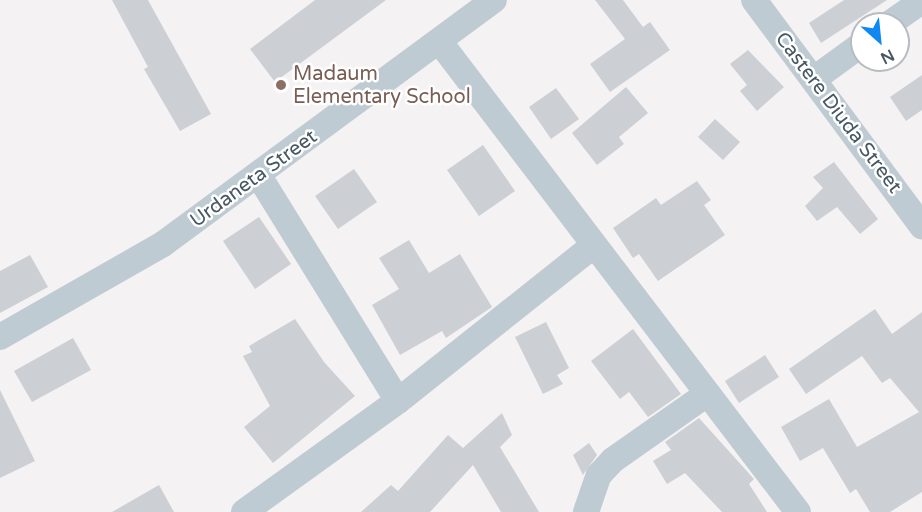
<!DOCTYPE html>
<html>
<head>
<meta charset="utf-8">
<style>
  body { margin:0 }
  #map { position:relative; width:922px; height:512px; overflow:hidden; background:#f4f2f2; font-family:"Varela Round",sans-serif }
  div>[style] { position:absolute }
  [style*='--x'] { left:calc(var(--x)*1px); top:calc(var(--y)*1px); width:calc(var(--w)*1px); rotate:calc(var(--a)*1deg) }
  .building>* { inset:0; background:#ccd0d5 }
  .minor>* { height:26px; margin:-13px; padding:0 13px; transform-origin:13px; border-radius:13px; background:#bfcbd2 }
  .dots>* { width:16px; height:16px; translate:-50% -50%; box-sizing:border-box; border:3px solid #fff; border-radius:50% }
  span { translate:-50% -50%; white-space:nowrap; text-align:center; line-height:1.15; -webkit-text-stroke:5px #fff; paint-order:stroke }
  .education-label { font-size:20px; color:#785e54 }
  .left { translate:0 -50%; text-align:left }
  .street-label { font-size:20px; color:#485861 }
  .north { position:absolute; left:850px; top:12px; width:60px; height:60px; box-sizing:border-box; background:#fff; border:2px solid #b6bcc0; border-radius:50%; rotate:153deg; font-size:16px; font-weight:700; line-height:24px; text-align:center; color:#485861 }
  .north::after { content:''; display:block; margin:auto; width:21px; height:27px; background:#0f88f2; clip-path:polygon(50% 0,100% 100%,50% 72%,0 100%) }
</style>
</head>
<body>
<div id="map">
  <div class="building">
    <div style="clip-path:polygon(112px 0,148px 0,211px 114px,180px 131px,144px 69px,148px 67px)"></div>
    <div style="clip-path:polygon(315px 0,386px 0,275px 82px,250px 49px)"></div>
    <div style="clip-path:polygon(595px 0,623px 0,643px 27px,650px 22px,670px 50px,610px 92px,590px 64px,625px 39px)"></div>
    <div style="clip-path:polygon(844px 0,887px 0,821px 43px,809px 23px)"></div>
    <div style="clip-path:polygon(748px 50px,784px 87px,757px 111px,740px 91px,747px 85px,730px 64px)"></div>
    <div style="clip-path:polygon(922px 75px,922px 110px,906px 121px,890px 97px)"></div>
    <div style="clip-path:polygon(626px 87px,648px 113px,619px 137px,624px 144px,597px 165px,572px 133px)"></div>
    <div style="clip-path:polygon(556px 88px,579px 119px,551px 139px,529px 107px)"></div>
    <div style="clip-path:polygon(715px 119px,740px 142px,723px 160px,698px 137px)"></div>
    <div style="clip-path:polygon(483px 145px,515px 191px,479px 216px,447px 170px)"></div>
    <div style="clip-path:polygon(834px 162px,878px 219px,860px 234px,837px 207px,817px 221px,805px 206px,823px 188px,813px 177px)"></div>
    <div style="clip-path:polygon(354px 169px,377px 202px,338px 229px,315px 196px)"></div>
    <div style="clip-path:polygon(697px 181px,711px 200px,704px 205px,725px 235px,658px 281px,639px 254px,633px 258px,613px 228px,656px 198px,661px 205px)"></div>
    <div style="clip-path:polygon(259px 217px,291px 264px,255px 289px,223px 241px)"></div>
    <div style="clip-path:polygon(409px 240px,429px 273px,460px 254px,492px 307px,446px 338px,442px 331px,400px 355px,372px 305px,399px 289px,379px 258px)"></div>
    <div style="clip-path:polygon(30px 255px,48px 287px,0 313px,0 271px)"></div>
    <div style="clip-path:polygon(875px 309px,892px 334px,922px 312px,922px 492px,890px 512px,870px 512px,856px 489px,850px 493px,823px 448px,800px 461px,781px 427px,829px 399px,857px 447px,919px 412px,890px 378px,882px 383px,862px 356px,806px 394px,789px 369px)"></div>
    <div style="clip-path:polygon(295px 319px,324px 362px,355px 396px,273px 463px,244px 427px,270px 406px,243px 356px,252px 352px,249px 346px)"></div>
    <div style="clip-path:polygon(546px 322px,569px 368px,557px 375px,563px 384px,543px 394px,515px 337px)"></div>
    <div style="clip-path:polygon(633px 329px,681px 394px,648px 417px,629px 392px,620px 399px,591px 361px)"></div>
    <div style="clip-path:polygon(73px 338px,91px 370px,32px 402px,14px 371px)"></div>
    <div style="clip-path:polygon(765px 355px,779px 377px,739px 403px,725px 381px)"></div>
    <div style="clip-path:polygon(0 390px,35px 461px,0 478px)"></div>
    <div style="clip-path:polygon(502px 413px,512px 435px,500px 447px,539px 512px,501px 512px,473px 465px,430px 512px,361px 512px,391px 485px,398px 491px,448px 435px,463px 448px)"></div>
    <div style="clip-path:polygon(699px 418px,754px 479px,749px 484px,767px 512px,722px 512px,685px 473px,667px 484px,653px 461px,671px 450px,665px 442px)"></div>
    <div style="clip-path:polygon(589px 443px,597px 455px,583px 475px,573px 455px)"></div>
    <div style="clip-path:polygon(159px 485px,174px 512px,112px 512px)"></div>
  </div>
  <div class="minor">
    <div style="--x:754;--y:0;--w:282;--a:53.4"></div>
    <div style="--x:889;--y:24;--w:40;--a:-34.9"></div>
    <div style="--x:439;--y:41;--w:592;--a:52.69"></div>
    <div style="--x:814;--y:79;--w:59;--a:-36.1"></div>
    <div style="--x:259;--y:176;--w:264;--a:58.3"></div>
    <div style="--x:0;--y:337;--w:188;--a:-29.7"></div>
    <div style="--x:163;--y:244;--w:411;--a:-36.4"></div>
    <div style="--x:244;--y:512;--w:190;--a:-35.8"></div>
    <div style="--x:398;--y:401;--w:249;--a:-38.5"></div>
    <div style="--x:586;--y:512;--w:39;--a:-71"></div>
    <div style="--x:599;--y:475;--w:21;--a:-47"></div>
    <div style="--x:613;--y:460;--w:115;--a:-35.1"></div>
  </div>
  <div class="dots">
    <div style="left:281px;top:85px;background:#8d6e63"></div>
  </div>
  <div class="education-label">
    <span class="left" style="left:293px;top:86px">Madaum<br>Elementary School</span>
  </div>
  <div class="street-label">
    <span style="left:838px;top:113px;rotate:53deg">Castere Diuda Street</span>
    <span style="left:254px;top:179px;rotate:-36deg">Urdaneta Street</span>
  </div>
  <div class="north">N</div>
</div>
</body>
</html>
